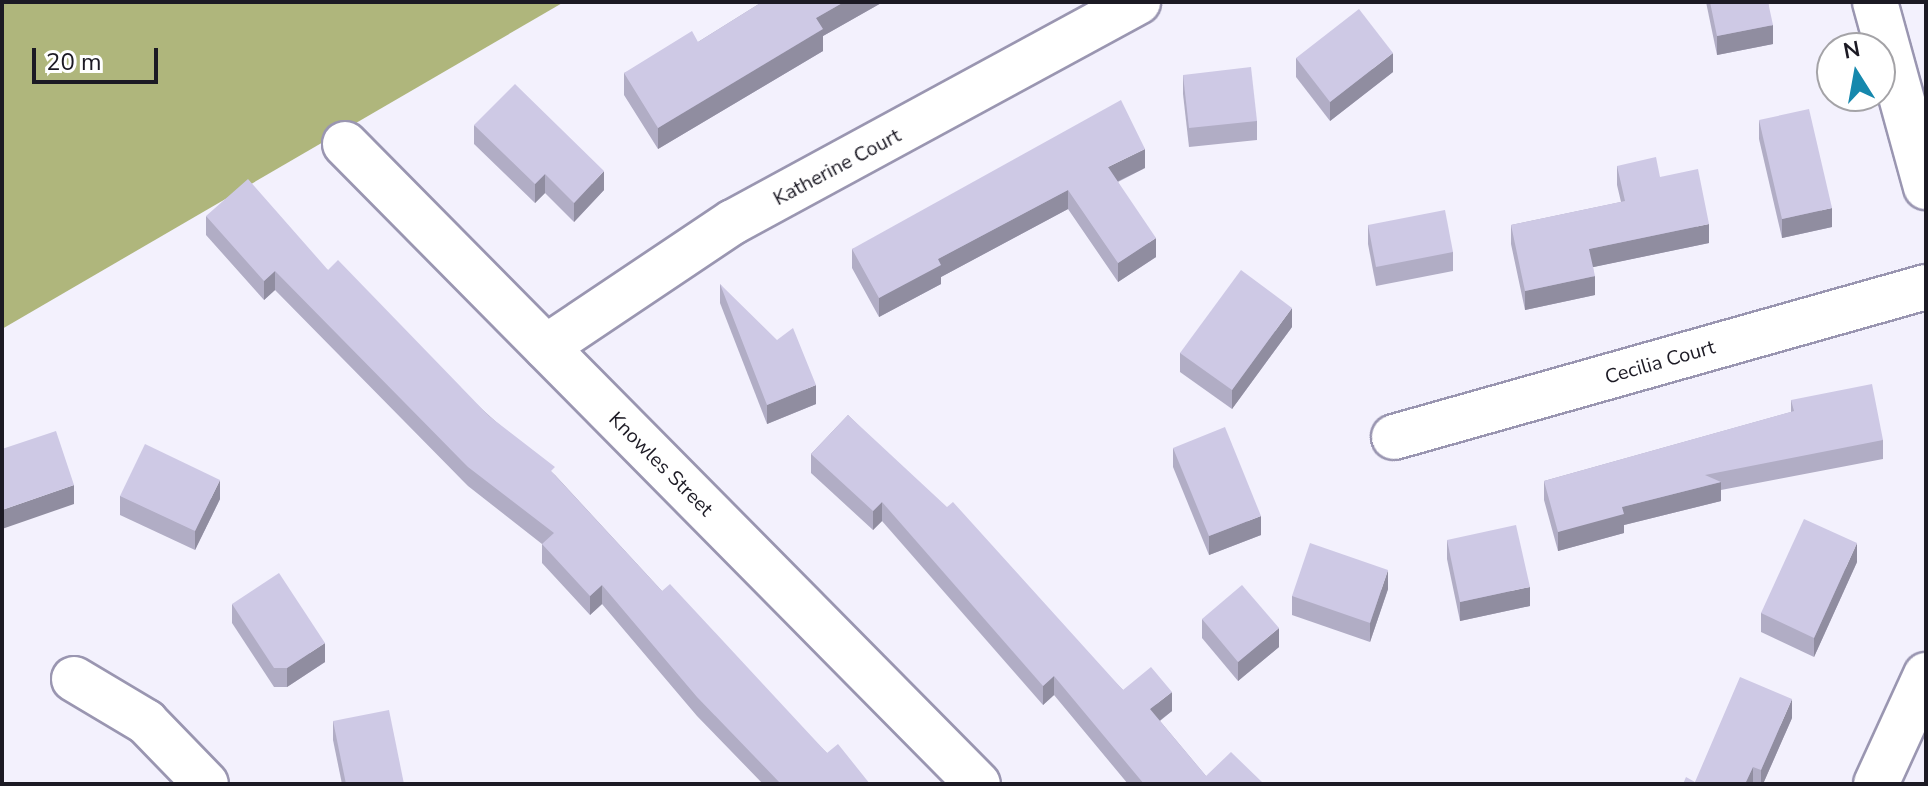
<!DOCTYPE html>
<html>
<head>
<meta charset="utf-8">
<style>
  body { margin:0 }
  #map { position:relative; width:1928px; height:786px; overflow:hidden; background:#f3f1fd; font-family:"Nunito Sans",sans-serif }
  div>[style] { position:absolute }
  [style*='--x'] { left:calc(var(--x)*1px); top:calc(var(--y)*1px); width:calc(var(--w)*1px); rotate:calc(var(--a)*1deg) }
  .forest>* { inset:0; background:#afb67c }
  .roads { filter:drop-shadow(2px 0 #9a96b1) drop-shadow(-2px 0 #9a96b1) drop-shadow(0 2px #9a96b1) drop-shadow(0 -2px #9a96b1) }
  .minor>* { height:44px; margin:-22px; padding:0 22px; transform-origin:22px; border-radius:22px; background:#fff }
  .wall>* { inset:0; background:#b1adc5 }
  .shaded-wall>* { inset:0; background:#908da0 }
  .building>* { inset:0; background:#cec9e5 }
  span { translate:-50% -50%; white-space:nowrap; text-align:center; line-height:1.15; -webkit-text-stroke:6px #fff; paint-order:stroke }
  .street-label { font-size:20px; color:#1c1a24 }
  .frame { position:absolute; inset:0; border:4px solid #1c1a24; pointer-events:none }
  .north { position:absolute; left:1816px; top:32px; width:80px; height:80px; box-sizing:border-box; background:#fff; border:2px solid #a4a3a7; border-radius:50%; rotate:349deg; font-size:22px; font-weight:700; line-height:32px; text-align:center; color:#1c1a24 }
  .north::after { content:''; display:block; margin:auto; width:28px; height:36px; background:#1688ad; clip-path:polygon(50% 0,100% 100%,50% 72%,0 100%) }
  .scale { position:absolute; left:32px; top:48px; width:126px; height:36px; box-sizing:border-box; border:4px solid #1c1a24; border-top:0; padding-left:10px; font-size:24px; line-height:28px; white-space:nowrap; color:#1c1a24; -webkit-text-stroke:6px #fff; paint-order:stroke }
</style>
</head>
<body>
<div id="map">
  <div class="forest">
    <div style="clip-path:polygon(2px 2px,564px 2px,2px 329px)"></div>
  </div>
  <div class="roads">
    <div class="minor">
      <div style="--x:1875;--y:2;--w:192;--a:74.6"></div>
      <div style="--x:345;--y:144;--w:900;--a:45.32"></div>
      <div style="--x:546;--y:347;--w:225;--a:-33.8"></div>
      <div style="--x:733;--y:222;--w:461;--a:-28.5"></div>
      <div style="--x:1394;--y:437;--w:553;--a:-15.75"></div>
      <div style="--x:74;--y:679;--w:84;--a:30.8"></div>
      <div style="--x:146;--y:722;--w:86;--a:45.9"></div>
      <div style="--x:1876;--y:784;--w:120;--a:-65.4"></div>
    </div>
  </div>
  <div class="wall">
    <div style="clip-path:polygon(762px 2px,883px 2px,823px 36px,823px 51px,658px 149px,624px 95px,624px 73px,698px 42px)"></div>
    <div style="clip-path:polygon(1706px 2px,1768px 2px,1773px 44px,1717px 55px)"></div>
    <div style="clip-path:polygon(1296px 58px,1393px 72px,1330px 121px,1296px 77px)"></div>
    <div style="clip-path:polygon(1183px 75px,1257px 121px,1257px 140px,1189px 147px,1183px 94px)"></div>
    <div style="clip-path:polygon(1759px 120px,1832px 227px,1782px 238px,1759px 139px)"></div>
    <div style="clip-path:polygon(474px 125px,604px 190px,574px 222px,545px 193px,535px 203px,474px 144px)"></div>
    <div style="clip-path:polygon(1617px 166px,1660px 177px,1709px 243px,1593px 267px,1595px 295px,1525px 310px,1511px 244px,1511px 225px,1621px 202px,1617px 185px)"></div>
    <div style="clip-path:polygon(1145px 168px,1118px 182px,1156px 257px,1118px 282px,1068px 209px,941px 277px,941px 284px,879px 317px,852px 268px,852px 249px)"></div>
    <div style="clip-path:polygon(206px 216px,328px 270px,555px 475px,662px 591px,827px 753px,870px 784px,763px 784px,697px 716px,602px 604px,590px 615px,542px 563px,542px 544px,468px 486px,275px 290px,264px 300px,206px 235px)"></div>
    <div style="clip-path:polygon(1368px 225px,1453px 252px,1453px 271px,1376px 286px,1368px 244px)"></div>
    <div style="clip-path:polygon(720px 284px,816px 404px,767px 424px,720px 303px)"></div>
    <div style="clip-path:polygon(1292px 327px,1232px 409px,1180px 372px,1180px 353px)"></div>
    <div style="clip-path:polygon(1791px 400px,1883px 440px,1883px 459px,1721px 490px,1721px 501px,1624px 525px,1624px 533px,1558px 551px,1544px 500px,1544px 481px,1791px 412px)"></div>
    <div style="clip-path:polygon(848px 415px,1123px 690px,1172px 711px,1160px 721px,1206px 776px,1264px 784px,1128px 784px,1054px 695px,1043px 705px,882px 521px,873px 530px,811px 473px,811px 454px)"></div>
    <div style="clip-path:polygon(1173px 448px,1261px 535px,1209px 555px,1173px 467px)"></div>
    <div style="clip-path:polygon(120px 496px,220px 499px,195px 550px,120px 515px)"></div>
    <div style="clip-path:polygon(1447px 540px,1530px 606px,1460px 621px,1447px 559px)"></div>
    <div style="clip-path:polygon(1857px 562px,1814px 657px,1761px 632px,1761px 613px)"></div>
    <div style="clip-path:polygon(1388px 589px,1370px 642px,1292px 615px,1292px 596px)"></div>
    <div style="clip-path:polygon(232px 604px,325px 662px,287px 687px,274px 687px,232px 623px)"></div>
    <div style="clip-path:polygon(1202px 619px,1279px 647px,1238px 681px,1202px 638px)"></div>
    <div style="clip-path:polygon(1792px 718px,1763px 784px,1683px 784px,1695px 782px)"></div>
    <div style="clip-path:polygon(333px 721px,404px 784px,342px 784px,333px 740px)"></div>
  </div>
  <div class="shaded-wall">
    <div style="clip-path:polygon(844px 2px,883px 2px,823px 36px,823px 51px,658px 149px,658px 128px,816px 18px)"></div>
    <div style="clip-path:polygon(1773px 25px,1773px 44px,1717px 55px,1717px 36px)"></div>
    <div style="clip-path:polygon(1393px 53px,1393px 72px,1330px 121px,1330px 102px)"></div>
    <div style="clip-path:polygon(1145px 149px,1145px 168px,1108px 186px,1108px 167px)"></div>
    <div style="clip-path:polygon(604px 171px,604px 190px,574px 222px,574px 203px)"></div>
    <div style="clip-path:polygon(545px 174px,545px 193px,535px 203px,535px 184px)"></div>
    <div style="clip-path:polygon(1068px 190px,1068px 209px,941px 277px,941px 284px,879px 317px,879px 298px,938px 259px)"></div>
    <div style="clip-path:polygon(1832px 208px,1832px 227px,1782px 238px,1782px 219px)"></div>
    <div style="clip-path:polygon(1709px 224px,1709px 243px,1589px 268px,1589px 249px)"></div>
    <div style="clip-path:polygon(1156px 238px,1156px 257px,1118px 282px,1118px 263px)"></div>
    <div style="clip-path:polygon(275px 271px,275px 290px,264px 300px,264px 281px)"></div>
    <div style="clip-path:polygon(1595px 276px,1595px 295px,1525px 310px,1525px 291px)"></div>
    <div style="clip-path:polygon(1292px 308px,1292px 327px,1232px 409px,1232px 390px)"></div>
    <div style="clip-path:polygon(816px 385px,816px 404px,767px 424px,767px 405px)"></div>
    <div style="clip-path:polygon(220px 480px,220px 499px,195px 550px,195px 531px)"></div>
    <div style="clip-path:polygon(1721px 482px,1721px 501px,1624px 525px,1624px 533px,1558px 551px,1558px 532px,1622px 507px)"></div>
    <div style="clip-path:polygon(74px 485px,74px 504px,2px 529px,2px 510px)"></div>
    <div style="clip-path:polygon(882px 502px,882px 521px,873px 530px,873px 511px)"></div>
    <div style="clip-path:polygon(1261px 516px,1261px 535px,1209px 555px,1209px 536px)"></div>
    <div style="clip-path:polygon(1857px 543px,1857px 562px,1814px 657px,1814px 638px)"></div>
    <div style="clip-path:polygon(1388px 570px,1388px 589px,1370px 642px,1370px 623px)"></div>
    <div style="clip-path:polygon(602px 585px,602px 604px,590px 615px,590px 596px)"></div>
    <div style="clip-path:polygon(1530px 587px,1530px 606px,1460px 621px,1460px 602px)"></div>
    <div style="clip-path:polygon(1279px 628px,1279px 647px,1238px 681px,1238px 662px)"></div>
    <div style="clip-path:polygon(325px 643px,325px 662px,287px 687px,287px 668px)"></div>
    <div style="clip-path:polygon(1054px 676px,1054px 695px,1043px 705px,1043px 686px)"></div>
    <div style="clip-path:polygon(1172px 692px,1172px 711px,1150px 728px,1150px 709px)"></div>
    <div style="clip-path:polygon(1792px 699px,1792px 718px,1763px 784px,1761px 784px,1761px 770px)"></div>
    <div style="clip-path:polygon(1753px 767px,1753px 784px,1745px 784px)"></div>
  </div>
  <div class="building">
    <div style="clip-path:polygon(762px 2px,844px 2px,816px 18px,823px 29px,658px 128px,624px 73px,692px 31px,698px 42px)"></div>
    <div style="clip-path:polygon(1710px 2px,1768px 2px,1773px 25px,1717px 36px)"></div>
    <div style="clip-path:polygon(1359px 9px,1393px 53px,1330px 102px,1296px 58px)"></div>
    <div style="clip-path:polygon(1251px 67px,1257px 121px,1189px 128px,1183px 75px)"></div>
    <div style="clip-path:polygon(515px 84px,604px 171px,574px 203px,545px 174px,535px 184px,474px 125px)"></div>
    <div style="clip-path:polygon(1121px 100px,1145px 149px,1108px 167px,1156px 238px,1118px 263px,1068px 190px,938px 259px,941px 265px,879px 298px,852px 249px)"></div>
    <div style="clip-path:polygon(1809px 109px,1832px 208px,1782px 219px,1759px 120px)"></div>
    <div style="clip-path:polygon(1656px 157px,1660px 177px,1698px 169px,1709px 224px,1589px 249px,1595px 276px,1525px 291px,1511px 225px,1625px 201px,1617px 166px)"></div>
    <div style="clip-path:polygon(248px 179px,328px 270px,338px 260px,489px 416px,555px 467px,551px 471px,662px 591px,670px 584px,827px 753px,838px 744px,870px 784px,781px 784px,697px 697px,602px 585px,590px 596px,542px 544px,554px 533px,468px 467px,275px 271px,264px 281px,206px 216px)"></div>
    <div style="clip-path:polygon(1445px 210px,1453px 252px,1376px 267px,1368px 225px)"></div>
    <div style="clip-path:polygon(1241px 270px,1292px 308px,1232px 390px,1180px 353px)"></div>
    <div style="clip-path:polygon(720px 284px,777px 340px,793px 328px,816px 385px,767px 405px)"></div>
    <div style="clip-path:polygon(1872px 384px,1883px 440px,1705px 475px,1721px 482px,1622px 507px,1624px 514px,1558px 532px,1544px 481px,1794px 411px,1791px 400px)"></div>
    <div style="clip-path:polygon(848px 415px,947px 507px,953px 502px,1123px 690px,1151px 667px,1172px 692px,1150px 709px,1206px 776px,1231px 752px,1264px 784px,1144px 784px,1054px 676px,1043px 686px,882px 502px,873px 511px,811px 454px)"></div>
    <div style="clip-path:polygon(1225px 427px,1261px 516px,1209px 536px,1173px 448px)"></div>
    <div style="clip-path:polygon(56px 431px,74px 485px,2px 510px,2px 449px)"></div>
    <div style="clip-path:polygon(145px 444px,220px 480px,195px 531px,120px 496px)"></div>
    <div style="clip-path:polygon(1804px 519px,1857px 543px,1814px 638px,1761px 613px)"></div>
    <div style="clip-path:polygon(1516px 525px,1530px 587px,1460px 602px,1447px 540px)"></div>
    <div style="clip-path:polygon(1310px 543px,1388px 570px,1370px 623px,1292px 596px)"></div>
    <div style="clip-path:polygon(279px 573px,325px 643px,287px 668px,274px 668px,232px 604px)"></div>
    <div style="clip-path:polygon(1242px 585px,1279px 628px,1238px 662px,1202px 619px)"></div>
    <div style="clip-path:polygon(1740px 677px,1792px 699px,1761px 770px,1753px 767px,1745px 784px,1683px 784px,1686px 777px,1695px 782px)"></div>
    <div style="clip-path:polygon(389px 710px,404px 784px,346px 784px,333px 721px)"></div>
  </div>
  <div class="street-label">
    <span style="left:837px;top:167px;rotate:-28deg">Katherine Court</span>
    <span style="left:1660px;top:362px;rotate:-16deg">Cecilia Court</span>
    <span style="left:661px;top:464px;rotate:45deg">Knowles Street</span>
  </div>
  <div class="frame"></div>
  <div class="north">N</div>
  <div class="scale">20 m</div>
</div>
</body>
</html>
